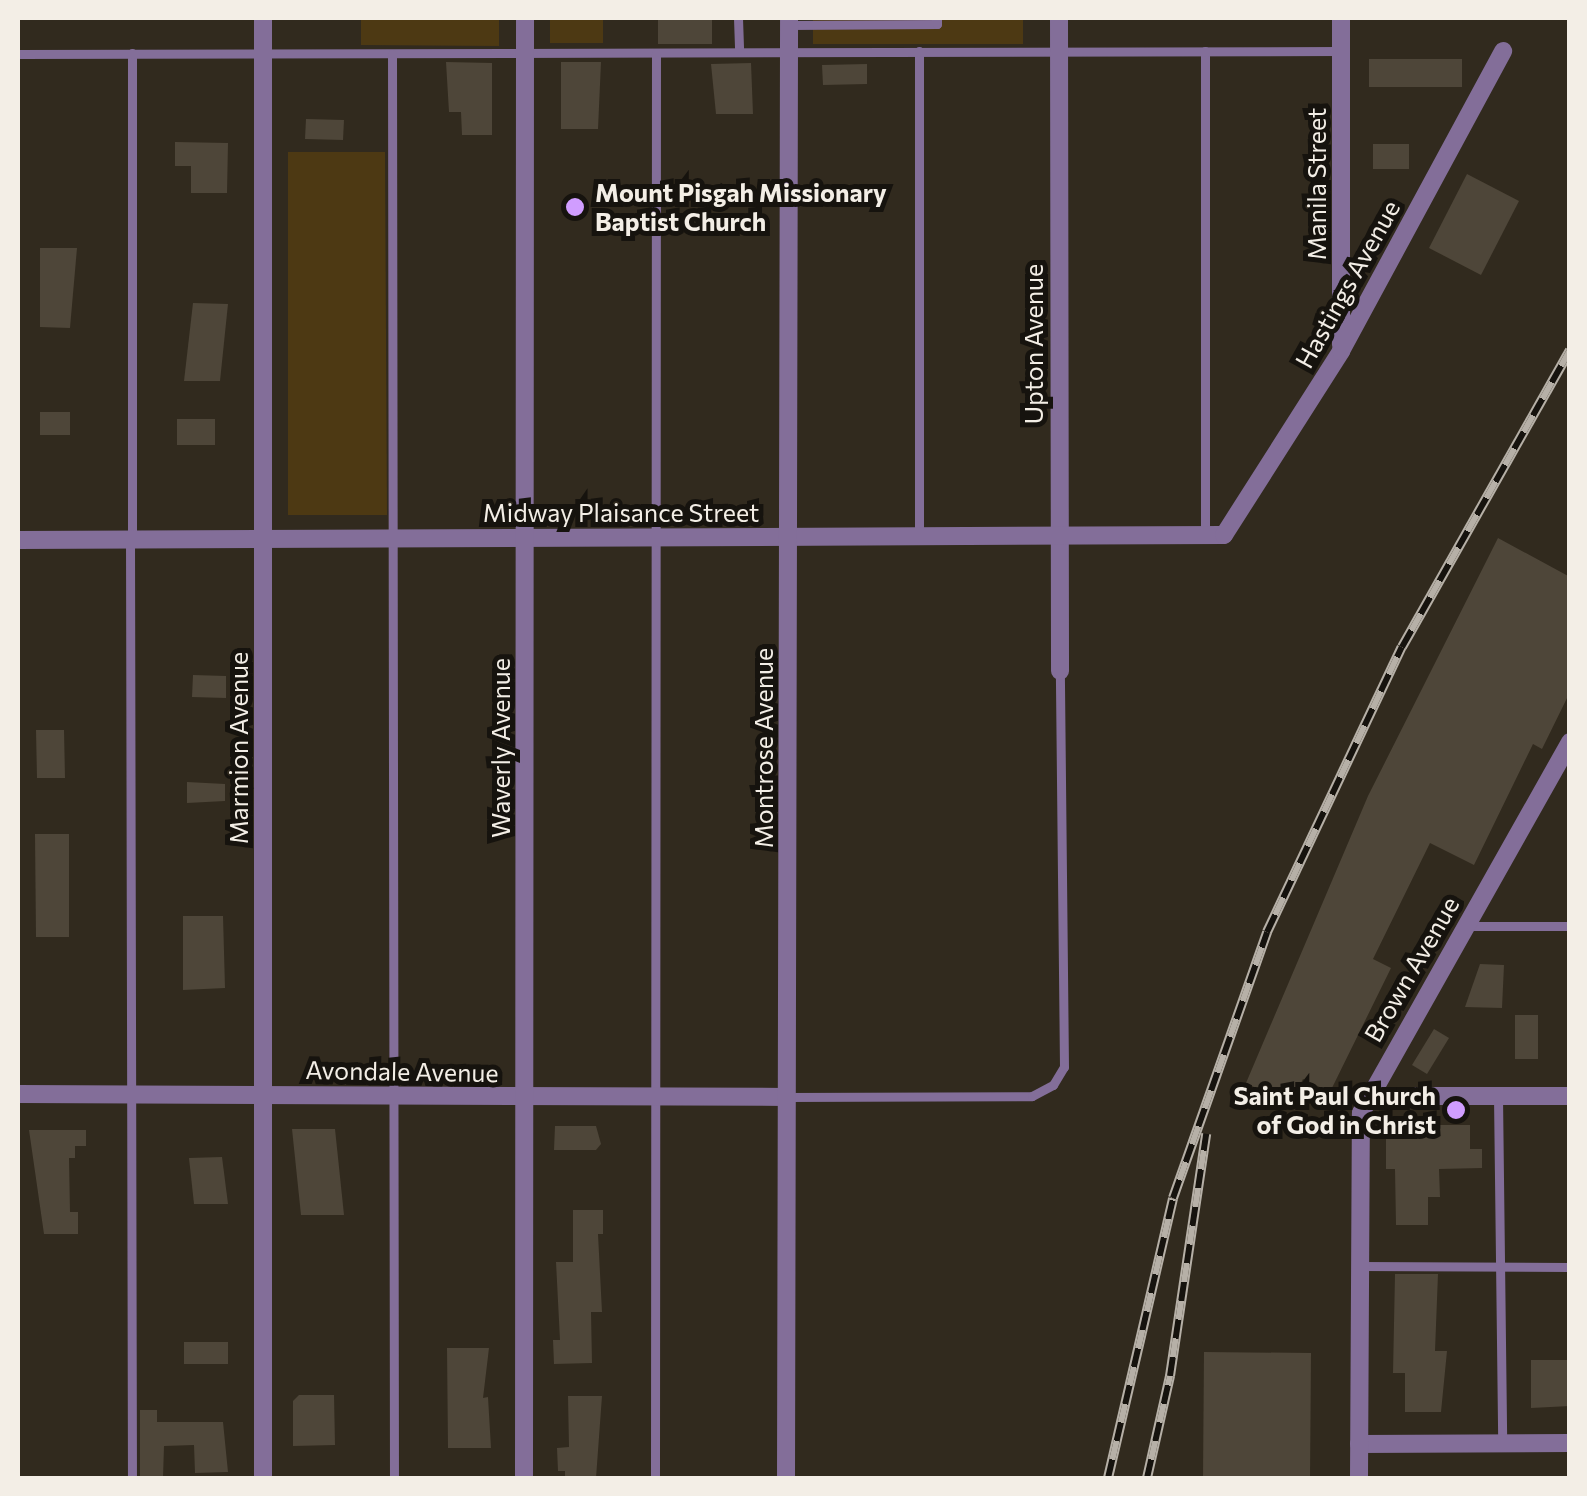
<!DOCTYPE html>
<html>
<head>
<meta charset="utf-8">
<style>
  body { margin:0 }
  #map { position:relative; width:1587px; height:1496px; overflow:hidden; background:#312a1e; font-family:Commissioner,sans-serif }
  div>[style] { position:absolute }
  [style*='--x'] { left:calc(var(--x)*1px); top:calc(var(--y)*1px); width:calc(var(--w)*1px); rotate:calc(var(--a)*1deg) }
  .green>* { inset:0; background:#4d3913 }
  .building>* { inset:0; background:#4e4639 }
  .lane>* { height:9px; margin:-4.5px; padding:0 4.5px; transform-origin:4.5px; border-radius:4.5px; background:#836e99 }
  .street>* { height:18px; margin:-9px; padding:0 9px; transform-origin:9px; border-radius:9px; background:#836e99 }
  .rail>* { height:10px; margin-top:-5px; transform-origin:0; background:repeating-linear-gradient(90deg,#16130e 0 19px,#b6b0a7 0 38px); box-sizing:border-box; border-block:2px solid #b6b0a7 }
  .dots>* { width:28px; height:28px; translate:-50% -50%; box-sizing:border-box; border:5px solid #16130e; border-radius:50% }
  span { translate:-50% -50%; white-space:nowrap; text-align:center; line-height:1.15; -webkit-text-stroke:10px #16130e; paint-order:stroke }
  .street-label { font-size:25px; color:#f3eee6 }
  .poi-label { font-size:25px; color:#f3eee6; font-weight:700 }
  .left { translate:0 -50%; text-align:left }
  .right { translate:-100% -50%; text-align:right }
  .frame { position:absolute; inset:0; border:20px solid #f3eee6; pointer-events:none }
</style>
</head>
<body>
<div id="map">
  <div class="green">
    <div style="clip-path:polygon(361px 18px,499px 18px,499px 46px,361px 45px)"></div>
    <div style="clip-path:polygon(550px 18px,603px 18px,603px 43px,550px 43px)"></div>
    <div style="clip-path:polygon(813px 18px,1023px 18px,1023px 44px,813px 44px)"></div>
    <div style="clip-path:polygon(288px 152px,385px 152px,387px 515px,288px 515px)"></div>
  </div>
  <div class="building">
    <div style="clip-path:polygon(658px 18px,712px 18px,712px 44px,658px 44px)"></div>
    <div style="clip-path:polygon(1369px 59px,1462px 59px,1462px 87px,1369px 87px)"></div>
    <div style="clip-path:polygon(446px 62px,492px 63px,492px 135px,462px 135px,461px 112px,449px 112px)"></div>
    <div style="clip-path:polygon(561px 62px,601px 62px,598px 129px,561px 129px)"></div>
    <div style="clip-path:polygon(751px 63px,753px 114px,716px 114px,711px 64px)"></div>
    <div style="clip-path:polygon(867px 64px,867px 84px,823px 85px,822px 65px)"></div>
    <div style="clip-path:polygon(306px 119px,344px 120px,343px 140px,305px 139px)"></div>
    <div style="clip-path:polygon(175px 142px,228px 143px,227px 193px,191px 193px,191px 166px,175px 166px)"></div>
    <div style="clip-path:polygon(1373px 144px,1409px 144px,1409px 169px,1373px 169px)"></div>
    <div style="clip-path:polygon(1467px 174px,1519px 201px,1481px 275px,1429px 248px)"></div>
    <div style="clip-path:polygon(40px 248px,77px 248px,70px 328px,40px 327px)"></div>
    <div style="clip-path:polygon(193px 303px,228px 304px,220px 381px,184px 381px)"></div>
    <div style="clip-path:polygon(40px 412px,70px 412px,70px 435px,40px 435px)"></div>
    <div style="clip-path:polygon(177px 419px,215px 419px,215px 445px,177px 445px)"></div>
    <div style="clip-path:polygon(1498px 538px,1570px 577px,1570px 692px,1542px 749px,1533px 744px,1474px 865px,1430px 843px,1373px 959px,1391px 968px,1330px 1092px,1303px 1079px,1290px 1105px,1246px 1083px,1368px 796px)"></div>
    <div style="clip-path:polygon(193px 675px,226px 676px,226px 698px,192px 697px)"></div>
    <div style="clip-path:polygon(36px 730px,64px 730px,65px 778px,37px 778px)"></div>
    <div style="clip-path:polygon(187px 782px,225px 784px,225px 801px,187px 803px)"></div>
    <div style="clip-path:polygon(35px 834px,69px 834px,69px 937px,36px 937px)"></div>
    <div style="clip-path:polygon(183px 916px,223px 916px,225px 988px,183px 990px)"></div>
    <div style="clip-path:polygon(1480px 964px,1504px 965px,1502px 1008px,1465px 1007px)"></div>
    <div style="clip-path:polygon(1515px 1015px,1538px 1015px,1538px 1059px,1515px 1059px)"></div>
    <div style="clip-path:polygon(1434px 1029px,1449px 1038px,1427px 1074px,1412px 1065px)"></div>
    <div style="clip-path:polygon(1386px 1125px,1470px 1125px,1470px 1149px,1482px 1149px,1482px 1168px,1439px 1169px,1440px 1197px,1428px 1197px,1428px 1225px,1396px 1225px,1395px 1169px,1386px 1169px)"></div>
    <div style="clip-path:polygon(555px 1126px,596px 1126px,601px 1144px,596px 1150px,554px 1150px)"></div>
    <div style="clip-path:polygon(292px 1129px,335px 1129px,344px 1215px,301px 1215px)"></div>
    <div style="clip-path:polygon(29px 1130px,86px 1130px,86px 1146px,75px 1146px,75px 1158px,69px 1158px,70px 1212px,78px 1212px,78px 1234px,44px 1234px)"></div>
    <div style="clip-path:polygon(222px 1157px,228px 1204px,194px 1204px,189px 1158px)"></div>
    <div style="clip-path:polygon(573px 1210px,603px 1210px,603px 1234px,598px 1234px,602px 1312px,591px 1312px,592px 1363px,554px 1364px,553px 1340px,560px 1340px,556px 1262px,573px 1262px)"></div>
    <div style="clip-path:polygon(1395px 1274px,1438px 1274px,1435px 1351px,1447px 1351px,1441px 1412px,1405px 1412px,1405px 1373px,1393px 1373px)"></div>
    <div style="clip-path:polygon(184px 1342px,228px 1342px,228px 1364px,184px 1364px)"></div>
    <div style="clip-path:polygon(447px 1348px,489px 1348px,483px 1398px,488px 1397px,491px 1448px,448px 1448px)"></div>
    <div style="clip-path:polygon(1204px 1352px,1311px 1353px,1310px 1478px,1203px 1478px)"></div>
    <div style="clip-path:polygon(1531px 1360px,1569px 1360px,1570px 1406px,1531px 1408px)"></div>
    <div style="clip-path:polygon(299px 1395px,334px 1395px,335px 1445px,293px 1446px,293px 1401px)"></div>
    <div style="clip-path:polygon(568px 1396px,602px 1396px,596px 1478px,565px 1478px,565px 1471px,558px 1471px,557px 1448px,569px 1447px)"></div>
    <div style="clip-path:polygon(140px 1410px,157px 1410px,157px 1422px,223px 1422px,228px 1472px,195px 1473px,194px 1445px,164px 1446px,163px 1478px,140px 1478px)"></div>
  </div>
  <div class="lane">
    <div style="--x:738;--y:18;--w:33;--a:88"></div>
    <div style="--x:789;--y:25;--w:148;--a:-0.4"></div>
    <div style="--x:937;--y:24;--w:6;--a:-90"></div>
    <div style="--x:919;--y:51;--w:485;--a:90"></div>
    <div style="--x:1205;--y:51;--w:483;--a:90"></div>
    <div style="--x:132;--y:53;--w:486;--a:90"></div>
    <div style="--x:18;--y:54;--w:1323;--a:-0.13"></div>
    <div style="--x:392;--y:54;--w:1424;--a:89.92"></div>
    <div style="--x:130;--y:539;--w:939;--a:89.88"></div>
    <div style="--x:1467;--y:926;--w:103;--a:0"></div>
    <div style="--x:1498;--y:1096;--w:347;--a:89.3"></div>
    <div style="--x:786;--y:1097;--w:246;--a:-0.2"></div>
    <div style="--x:1032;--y:1096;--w:24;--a:-28"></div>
    <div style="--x:1053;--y:1085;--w:21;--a:-59"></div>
    <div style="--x:1064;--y:1067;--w:396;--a:-90.6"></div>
    <div style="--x:1359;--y:1266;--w:211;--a:0.3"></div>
    <div style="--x:655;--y:1478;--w:1425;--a:-89.96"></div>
  </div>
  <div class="street">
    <div style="--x:1059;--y:18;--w:653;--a:89.91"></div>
    <div style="--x:1341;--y:345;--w:327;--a:-90"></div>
    <div style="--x:18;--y:540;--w:1206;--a:-0.24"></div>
    <div style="--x:1224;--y:535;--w:218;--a:-57.5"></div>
    <div style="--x:1341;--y:351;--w:341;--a:-61.6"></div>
    <div style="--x:18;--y:1094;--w:768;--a:0.22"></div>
    <div style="--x:1369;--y:1096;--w:201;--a:0"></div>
    <div style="--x:1359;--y:1444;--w:211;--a:-0.3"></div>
    <div style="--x:263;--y:1478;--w:1460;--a:-90"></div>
    <div style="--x:524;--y:1478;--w:1460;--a:-89.96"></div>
    <div style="--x:786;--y:1478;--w:1460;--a:-89.88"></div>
    <div style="--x:1359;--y:1478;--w:365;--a:-89.7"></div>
    <div style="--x:1361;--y:1113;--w:426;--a:-60.6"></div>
  </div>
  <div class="rail">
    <div style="--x:1108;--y:1478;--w:287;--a:-76.9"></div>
    <div style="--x:1173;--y:1198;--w:282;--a:-70.5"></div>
    <div style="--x:1267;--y:932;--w:315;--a:-64.7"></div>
    <div style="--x:1402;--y:647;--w:341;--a:-60.5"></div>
    <div style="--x:1147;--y:1478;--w:105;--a:-77.3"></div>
    <div style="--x:1170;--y:1376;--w:245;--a:-81.5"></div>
  </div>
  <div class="dots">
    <div style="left:575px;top:207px;background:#d09dff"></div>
    <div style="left:1456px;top:1110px;background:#d09dff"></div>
  </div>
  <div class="street-label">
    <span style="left:1316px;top:184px;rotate:-90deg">Manila Street</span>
    <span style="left:1347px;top:284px;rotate:-61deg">Hastings Avenue</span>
    <span style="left:1033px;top:344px;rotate:-90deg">Upton Avenue</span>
    <span style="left:621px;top:512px">Midway Plaisance Street</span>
    <span style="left:238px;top:748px;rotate:-90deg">Marmion Avenue</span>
    <span style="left:500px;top:748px;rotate:-90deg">Waverly Avenue</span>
    <span style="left:763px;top:748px;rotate:-90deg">Montrose Avenue</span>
    <span style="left:1411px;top:969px;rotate:-60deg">Brown Avenue</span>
    <span style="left:402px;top:1071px;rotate:1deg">Avondale Avenue</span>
  </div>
  <div class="poi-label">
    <span class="left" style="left:595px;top:207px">Mount Pisgah Missionary<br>Baptist Church</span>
    <span class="right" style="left:1436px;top:1110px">Saint Paul Church<br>of God in Christ</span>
  </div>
  <div class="frame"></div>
</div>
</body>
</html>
